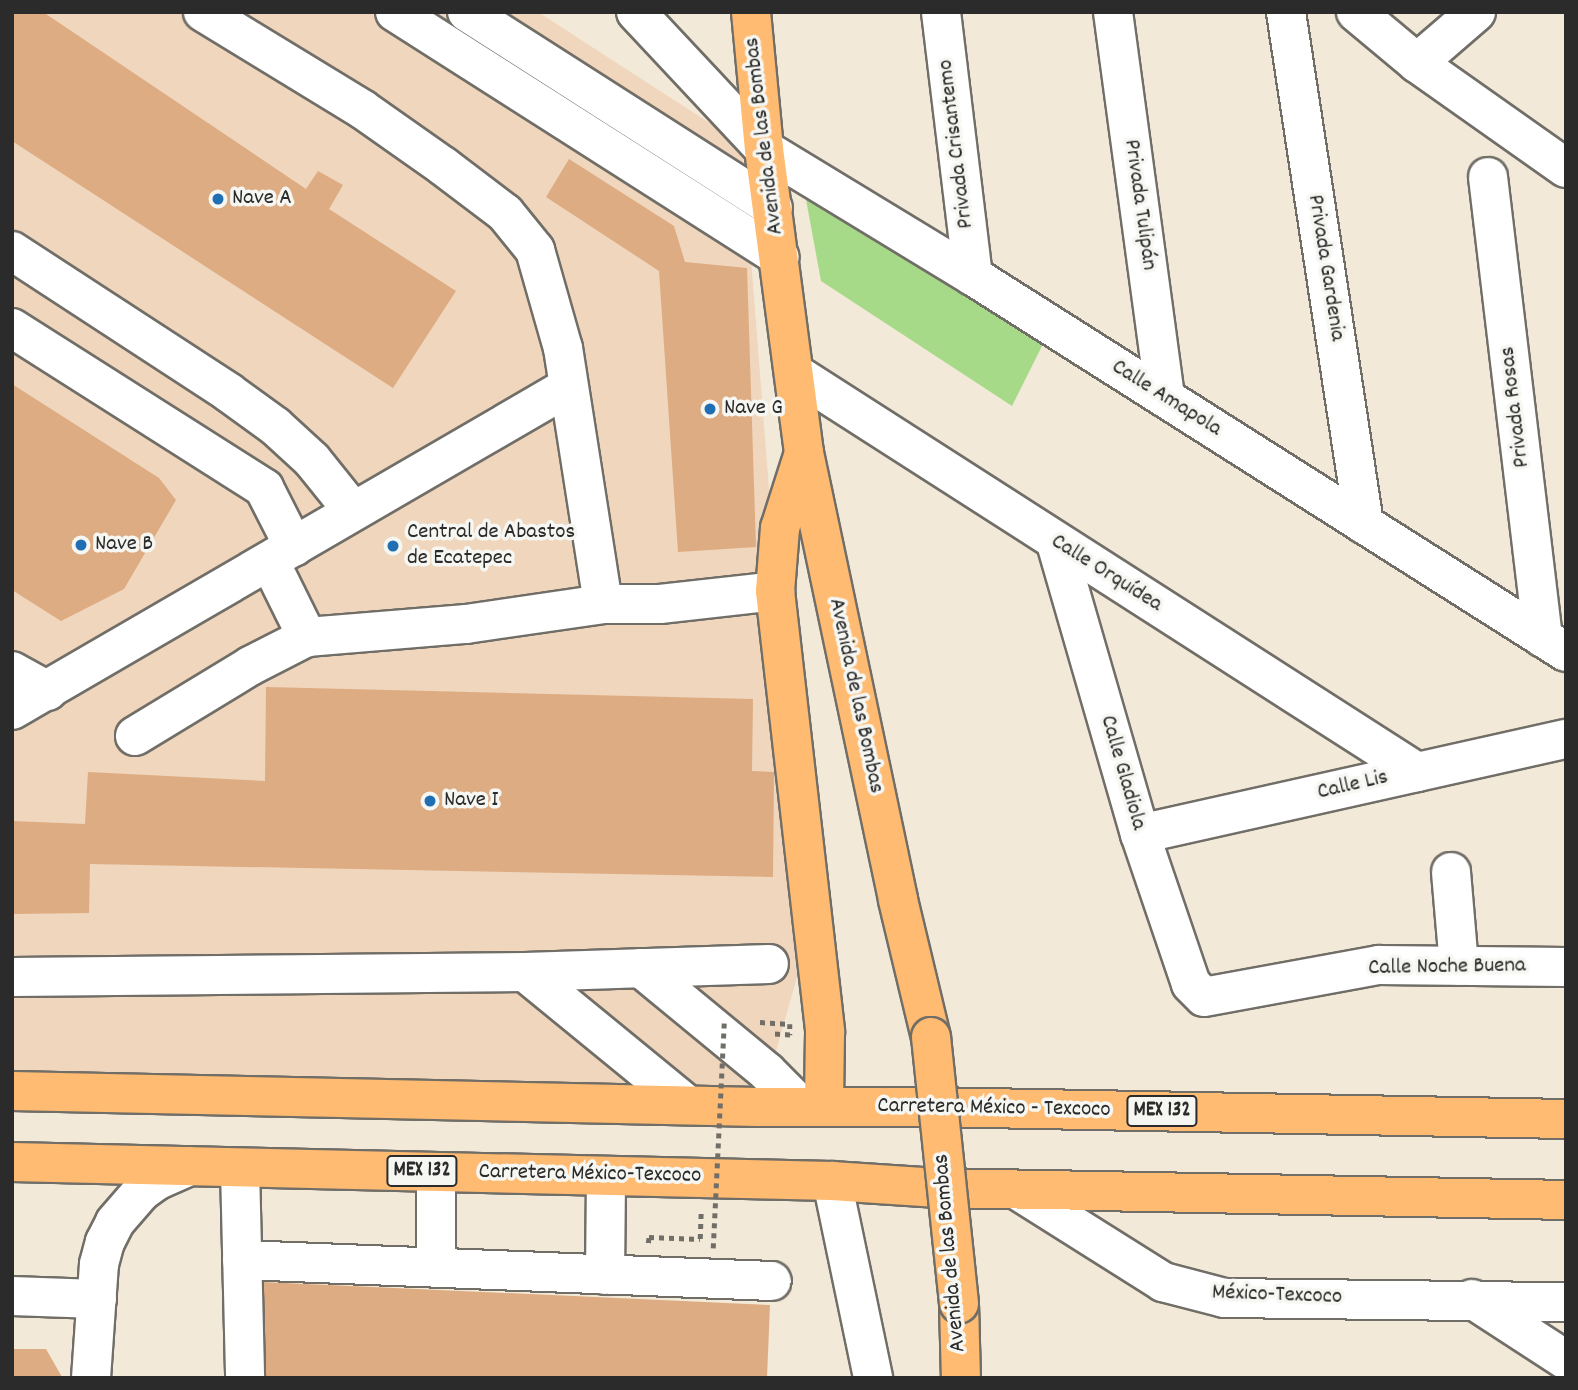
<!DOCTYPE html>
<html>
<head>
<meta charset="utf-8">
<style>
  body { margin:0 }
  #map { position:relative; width:1578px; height:1390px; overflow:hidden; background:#f3e9d8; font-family:Dekko,sans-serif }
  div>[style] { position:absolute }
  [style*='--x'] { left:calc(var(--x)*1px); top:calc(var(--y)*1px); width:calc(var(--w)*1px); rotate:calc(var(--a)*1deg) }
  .built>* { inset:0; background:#efd6bc }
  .green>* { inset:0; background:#a7da88 }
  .building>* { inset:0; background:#ddac82 }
  .path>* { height:4.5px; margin-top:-2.25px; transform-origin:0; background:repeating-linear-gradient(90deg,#716e68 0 5px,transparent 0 10px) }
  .roads { filter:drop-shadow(2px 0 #716e68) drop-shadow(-2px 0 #716e68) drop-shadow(0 2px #716e68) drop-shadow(0 -2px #716e68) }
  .minor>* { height:38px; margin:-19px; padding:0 19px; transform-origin:19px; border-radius:19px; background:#fff }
  .major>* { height:38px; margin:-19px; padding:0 19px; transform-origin:19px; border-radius:19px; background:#febb71 }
  .highway>* { height:38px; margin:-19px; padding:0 19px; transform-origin:19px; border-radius:19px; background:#febb71 }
  .path-bridge>* { height:4.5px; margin-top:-2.25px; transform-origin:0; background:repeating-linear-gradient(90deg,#716e68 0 5px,transparent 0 10px) }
  .bridges { filter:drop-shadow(2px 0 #716e68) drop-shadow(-2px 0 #716e68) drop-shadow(0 2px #716e68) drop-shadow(0 -2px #716e68) }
  .major-bridge>* { height:38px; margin:-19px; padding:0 19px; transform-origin:19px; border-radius:19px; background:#febb71 }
  .dots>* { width:19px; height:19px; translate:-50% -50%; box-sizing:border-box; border:4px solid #f6f6f2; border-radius:50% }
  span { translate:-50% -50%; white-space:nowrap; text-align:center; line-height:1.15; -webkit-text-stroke:7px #f6f6f2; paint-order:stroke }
  .shield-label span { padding:2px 5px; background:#f6f6f2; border:2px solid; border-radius:5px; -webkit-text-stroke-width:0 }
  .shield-label { font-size:21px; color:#2b2b2b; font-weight:700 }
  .street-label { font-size:23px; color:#2b2b2b }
  .poi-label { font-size:23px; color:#2b2b2b }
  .left { translate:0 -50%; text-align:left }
  .frame { position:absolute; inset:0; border:14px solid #2b2b2b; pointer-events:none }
</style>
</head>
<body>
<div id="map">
  <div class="built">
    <div style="clip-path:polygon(12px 12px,538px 12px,742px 144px,805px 949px,761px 1104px,12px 1090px)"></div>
  </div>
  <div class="green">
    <div style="clip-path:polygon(803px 183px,1048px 334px,1012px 406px,821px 281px)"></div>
  </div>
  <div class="building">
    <div style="clip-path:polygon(12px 12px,43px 12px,306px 189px,318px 171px,343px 185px,329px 209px,456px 291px,393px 388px,12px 141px)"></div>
    <div style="clip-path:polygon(569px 159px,674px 226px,685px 262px,747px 268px,756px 547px,678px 552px,659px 271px,546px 197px)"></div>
    <div style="clip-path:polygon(12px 384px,159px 478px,176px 500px,124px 589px,61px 621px,12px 590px)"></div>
    <div style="clip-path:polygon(266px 687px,753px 699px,752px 771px,774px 772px,773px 877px,90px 864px,89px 913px,12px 914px,12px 821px,85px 824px,88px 772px,265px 781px)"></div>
    <div style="clip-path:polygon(263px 1282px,770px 1305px,767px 1378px,259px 1378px)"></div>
    <div style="clip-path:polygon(12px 1349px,46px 1349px,62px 1377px,12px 1377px)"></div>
  </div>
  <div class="path">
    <div style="--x:760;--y:1022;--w:30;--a:4"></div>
    <div style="--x:790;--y:1024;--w:11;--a:90"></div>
    <div style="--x:790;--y:1035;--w:16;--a:-176"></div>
    <div style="--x:648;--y:1243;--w:6;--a:-81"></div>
    <div style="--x:649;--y:1237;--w:51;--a:2.2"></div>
    <div style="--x:700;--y:1239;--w:28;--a:-88"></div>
  </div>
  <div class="roads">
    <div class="minor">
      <div style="--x:203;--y:12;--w:186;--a:31.4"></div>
      <div style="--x:362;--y:109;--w:99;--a:35.1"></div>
      <div style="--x:443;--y:166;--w:78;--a:37.2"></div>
      <div style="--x:505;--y:213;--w:48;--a:51"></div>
      <div style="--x:535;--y:250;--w:102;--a:74.1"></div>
      <div style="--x:563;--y:348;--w:259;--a:81.1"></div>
      <div style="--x:603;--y:604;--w:57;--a:0"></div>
      <div style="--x:660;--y:604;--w:116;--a:-6.4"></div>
      <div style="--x:395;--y:12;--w:456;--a:32.5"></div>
      <div style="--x:467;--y:12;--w:363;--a:32.6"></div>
      <div style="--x:636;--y:12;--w:187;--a:46.9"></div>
      <div style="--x:764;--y:149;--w:245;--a:31.3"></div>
      <div style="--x:973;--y:276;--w:702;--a:32.38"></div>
      <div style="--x:941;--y:12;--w:266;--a:83.1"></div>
      <div style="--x:1113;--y:12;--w:389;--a:82.3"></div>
      <div style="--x:1286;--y:12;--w:518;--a:81.34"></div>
      <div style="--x:1356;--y:12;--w:80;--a:39.9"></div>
      <div style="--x:1417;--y:63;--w:182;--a:35.2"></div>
      <div style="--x:1417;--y:63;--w:78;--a:-40.8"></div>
      <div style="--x:1488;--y:177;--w:464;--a:83.2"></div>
      <div style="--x:12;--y:251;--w:258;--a:33.1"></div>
      <div style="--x:228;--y:392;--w:58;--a:35.9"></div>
      <div style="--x:275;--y:426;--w:50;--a:42.6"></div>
      <div style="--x:312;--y:460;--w:65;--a:51.2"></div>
      <div style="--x:12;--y:328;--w:299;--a:32.4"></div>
      <div style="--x:264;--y:488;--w:66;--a:63"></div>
      <div style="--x:796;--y:374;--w:738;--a:32.66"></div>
      <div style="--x:1056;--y:543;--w:303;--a:73.9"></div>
      <div style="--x:1140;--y:834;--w:158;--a:71.2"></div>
      <div style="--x:1191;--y:984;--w:18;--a:45"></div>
      <div style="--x:1204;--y:997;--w:178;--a:-10.4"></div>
      <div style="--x:1379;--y:965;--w:187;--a:0.6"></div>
      <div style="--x:270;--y:562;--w:84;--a:63.7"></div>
      <div style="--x:12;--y:671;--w:41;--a:29.1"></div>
      <div style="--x:12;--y:710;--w:643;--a:-30.15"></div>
      <div style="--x:135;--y:736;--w:135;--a:-31.3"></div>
      <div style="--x:250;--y:666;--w:64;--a:-27"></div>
      <div style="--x:307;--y:637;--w:160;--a:-4.7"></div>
      <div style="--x:466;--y:624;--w:138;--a:-8.3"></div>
      <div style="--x:1140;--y:834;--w:436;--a:-12.6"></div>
      <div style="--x:1451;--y:872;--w:94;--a:85.1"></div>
      <div style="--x:641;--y:968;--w:163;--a:39.5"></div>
      <div style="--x:767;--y:1072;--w:49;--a:45"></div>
      <div style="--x:525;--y:972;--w:207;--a:39.3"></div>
      <div style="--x:12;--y:977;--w:513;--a:-0.56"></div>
      <div style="--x:525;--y:972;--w:244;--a:-1.9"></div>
      <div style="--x:240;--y:1168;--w:210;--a:88.6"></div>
      <div style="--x:436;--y:1172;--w:96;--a:90"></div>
      <div style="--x:832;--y:1181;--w:201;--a:78.2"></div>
      <div style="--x:1017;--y:1190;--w:173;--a:32.2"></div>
      <div style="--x:1163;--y:1282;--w:63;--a:14.7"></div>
      <div style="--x:1224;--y:1298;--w:342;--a:0.7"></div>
      <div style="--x:242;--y:1260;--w:530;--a:2.27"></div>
      <div style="--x:605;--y:1275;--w:99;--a:-89.4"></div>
      <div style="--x:12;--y:1296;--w:85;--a:2"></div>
      <div style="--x:1472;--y:1299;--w:112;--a:33"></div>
      <div style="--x:91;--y:1378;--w:114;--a:-86"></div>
      <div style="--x:99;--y:1264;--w:23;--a:-75"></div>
      <div style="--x:105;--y:1242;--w:22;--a:-63"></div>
      <div style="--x:115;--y:1222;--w:40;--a:-49"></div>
      <div style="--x:141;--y:1192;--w:19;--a:-36"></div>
      <div style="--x:156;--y:1181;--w:36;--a:-24"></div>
    </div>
    <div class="major">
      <div style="--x:751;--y:12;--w:138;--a:84.6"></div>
      <div style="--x:764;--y:149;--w:307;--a:82.5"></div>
      <div style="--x:804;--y:453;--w:457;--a:78.1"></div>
      <div style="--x:898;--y:900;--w:141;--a:76.5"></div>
      <div style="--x:959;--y:1304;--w:74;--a:88.5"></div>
    </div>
    <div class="highway">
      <div style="--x:804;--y:453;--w:79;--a:107.7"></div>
      <div style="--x:780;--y:528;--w:63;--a:94.5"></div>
      <div style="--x:775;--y:591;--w:444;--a:83.5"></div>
      <div style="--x:825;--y:1032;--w:75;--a:90.8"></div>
      <div style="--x:12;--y:1091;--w:746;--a:1.23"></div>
      <div style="--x:758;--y:1107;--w:172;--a:0"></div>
      <div style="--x:930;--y:1107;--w:636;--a:1.08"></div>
      <div style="--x:12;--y:1162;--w:820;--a:1.33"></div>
      <div style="--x:832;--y:1181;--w:106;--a:3.8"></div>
      <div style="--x:938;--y:1188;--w:628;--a:1.09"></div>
    </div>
  </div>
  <div class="path-bridge">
    <div style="--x:713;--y:1248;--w:228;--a:-87.2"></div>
  </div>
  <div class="bridges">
    <div class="major-bridge">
      <div style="--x:931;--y:1037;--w:268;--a:84"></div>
    </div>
  </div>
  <div class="dots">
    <div style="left:218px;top:199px;background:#1f6fb2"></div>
    <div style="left:710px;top:409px;background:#1f6fb2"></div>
    <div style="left:81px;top:545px;background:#1f6fb2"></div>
    <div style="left:393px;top:546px;background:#1f6fb2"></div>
    <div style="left:430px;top:801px;background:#1f6fb2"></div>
  </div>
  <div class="shield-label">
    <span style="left:1162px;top:1111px">MEX 132</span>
    <span style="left:422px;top:1171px">MEX 132</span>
  </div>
  <div class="street-label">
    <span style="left:765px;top:136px;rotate:-97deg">Avenida de las Bombas</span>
    <span style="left:957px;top:144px;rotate:-97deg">Privada Crisantemo</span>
    <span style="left:1139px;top:205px;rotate:82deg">Privada Tulipán</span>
    <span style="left:1325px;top:268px;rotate:81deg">Privada Gardenia</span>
    <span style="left:1166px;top:399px;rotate:32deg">Calle Amapola</span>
    <span style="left:1516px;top:407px;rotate:-97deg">Privada Rosas</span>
    <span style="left:1106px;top:574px;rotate:32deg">Calle Orquídea</span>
    <span style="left:855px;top:696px;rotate:78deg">Avenida de las Bombas</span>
    <span style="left:1122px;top:773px;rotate:74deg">Calle Gladiola</span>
    <span style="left:1353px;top:786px;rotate:-13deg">Calle Lis</span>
    <span style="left:1447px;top:968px;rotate:-1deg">Calle Noche Buena</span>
    <span style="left:994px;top:1109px;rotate:1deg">Carretera México - Texcoco</span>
    <span style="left:590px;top:1175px;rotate:1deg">Carretera México-Texcoco</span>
    <span style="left:951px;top:1253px;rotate:-95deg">Avenida de las Bombas</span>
    <span style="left:1277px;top:1296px;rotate:2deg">México-Texcoco</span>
  </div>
  <div class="poi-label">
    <span class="left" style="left:232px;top:199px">Nave A</span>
    <span class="left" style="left:724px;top:409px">Nave G</span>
    <span class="left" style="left:407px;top:546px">Central de Abastos<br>de Ecatepec</span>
    <span class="left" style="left:95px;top:545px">Nave B</span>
    <span class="left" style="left:444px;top:801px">Nave I</span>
  </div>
  <div class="frame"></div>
</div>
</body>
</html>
